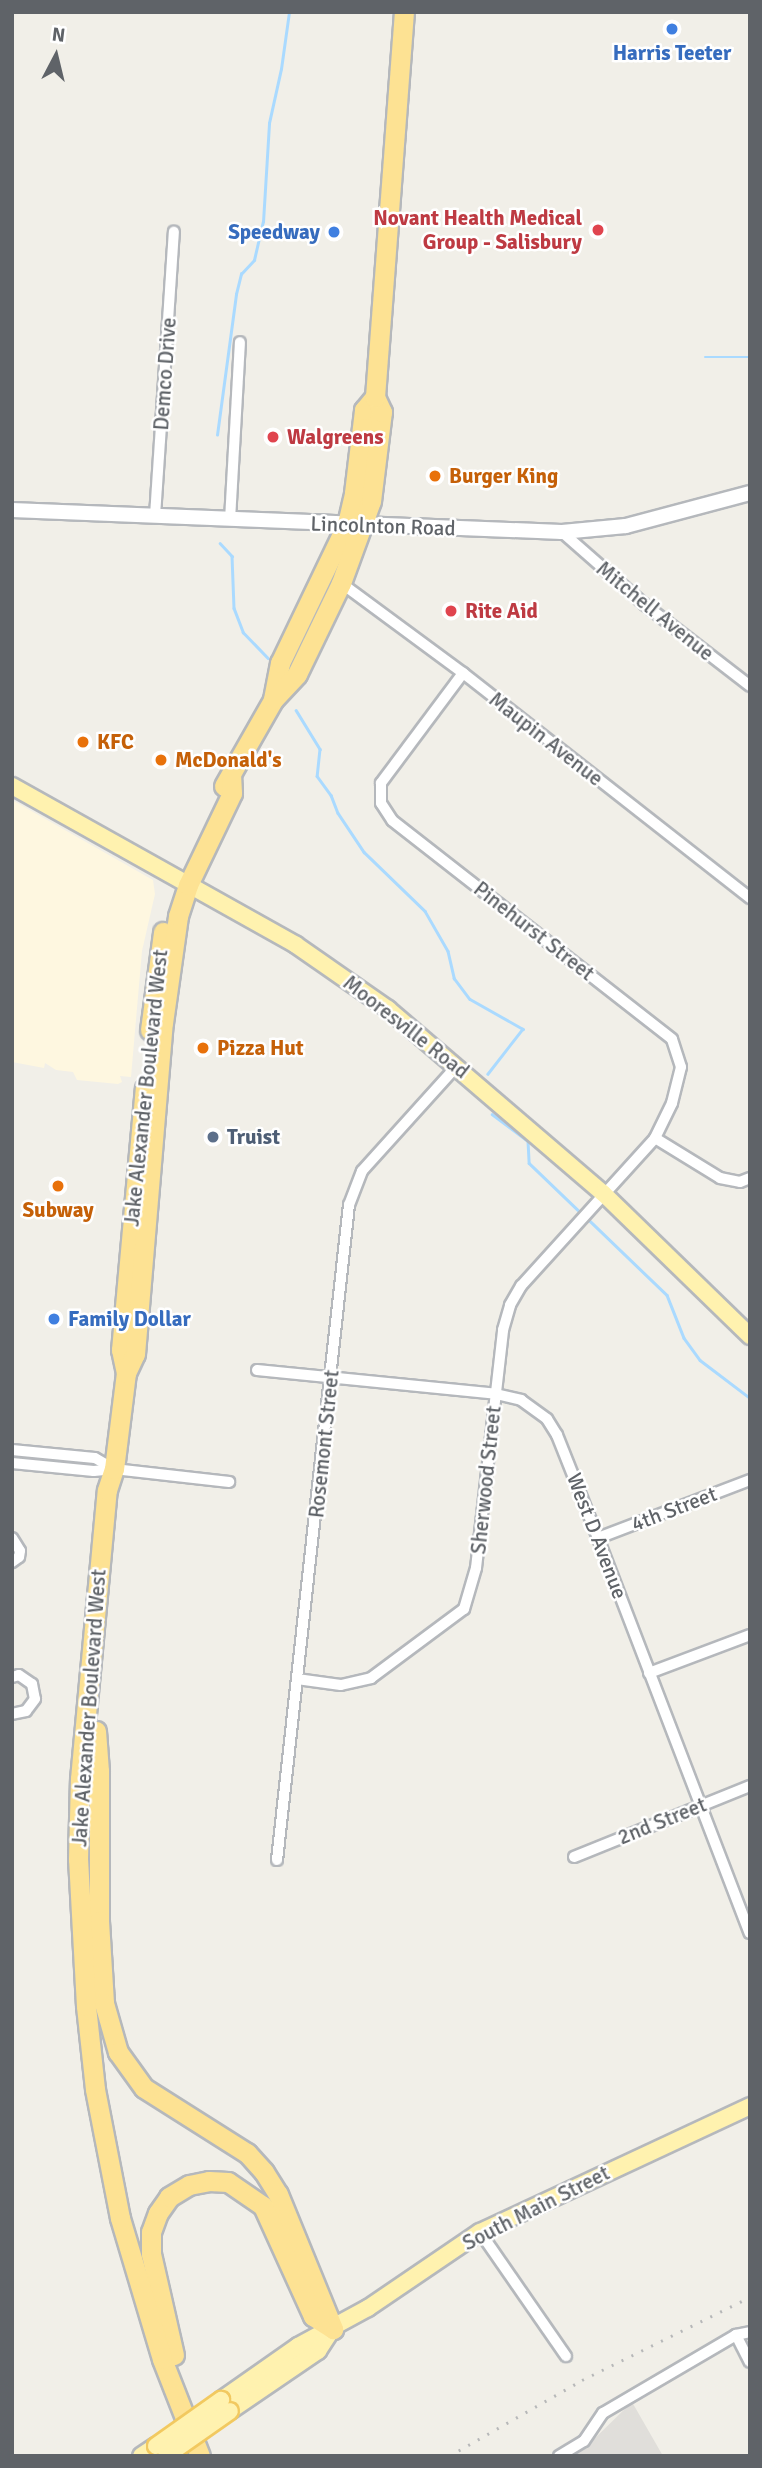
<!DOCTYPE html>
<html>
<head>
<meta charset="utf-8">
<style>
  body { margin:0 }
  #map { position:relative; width:762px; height:2468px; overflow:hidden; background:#f1efe8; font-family:Signika,sans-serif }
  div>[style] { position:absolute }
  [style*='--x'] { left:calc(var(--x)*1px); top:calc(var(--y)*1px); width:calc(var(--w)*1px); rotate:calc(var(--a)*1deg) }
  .commercial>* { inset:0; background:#fef7e0 }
  .industrial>* { inset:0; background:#e0deda }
  .stream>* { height:2.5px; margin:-1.25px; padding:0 1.25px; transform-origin:1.25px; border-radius:1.25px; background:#aadaff }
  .roads { filter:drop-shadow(2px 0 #b5b8bc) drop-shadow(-2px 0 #b5b8bc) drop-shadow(0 2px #b5b8bc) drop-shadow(0 -2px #b5b8bc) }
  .street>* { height:10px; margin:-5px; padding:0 5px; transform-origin:5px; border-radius:5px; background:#fff }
  .secondary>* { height:14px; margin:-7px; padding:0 7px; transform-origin:7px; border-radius:7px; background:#fff }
  .primary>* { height:16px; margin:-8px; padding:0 8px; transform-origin:8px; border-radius:8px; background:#fff2af }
  .highway>* { height:19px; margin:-9.5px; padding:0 9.5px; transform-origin:9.5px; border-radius:9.5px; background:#fde293 }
  .rail>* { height:2.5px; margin-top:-1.25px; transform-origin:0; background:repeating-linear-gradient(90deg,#b6b7b8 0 2px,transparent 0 11px) }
  .bridges { filter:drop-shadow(2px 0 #f2c960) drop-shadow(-2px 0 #f2c960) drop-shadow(0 2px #f2c960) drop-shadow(0 -2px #f2c960) }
  .primary-bridge>* { height:16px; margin:-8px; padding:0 8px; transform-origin:8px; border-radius:8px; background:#fff2af }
  .dots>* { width:19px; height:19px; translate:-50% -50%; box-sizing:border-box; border:4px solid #fff; border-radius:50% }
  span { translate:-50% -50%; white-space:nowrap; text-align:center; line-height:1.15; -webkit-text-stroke:5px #fff; paint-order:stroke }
  .shop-label { font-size:21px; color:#366cbe; font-weight:700 }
  .right { translate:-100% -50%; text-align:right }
  .left { translate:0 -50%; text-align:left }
  .health-label { font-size:21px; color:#be3a42; font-weight:700 }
  .street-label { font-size:21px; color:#5f6368 }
  .food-label { font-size:21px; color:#c56008; font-weight:700 }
  .service-label { font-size:21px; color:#4e5e75; font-weight:700 }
  .frame { position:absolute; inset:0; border:14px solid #5f6368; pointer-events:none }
  .north { position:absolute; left:21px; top:21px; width:70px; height:70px; -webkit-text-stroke:5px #fff; paint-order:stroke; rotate:7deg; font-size:19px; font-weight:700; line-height:28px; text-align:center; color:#5f6368 }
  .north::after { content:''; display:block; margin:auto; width:24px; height:32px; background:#5f6368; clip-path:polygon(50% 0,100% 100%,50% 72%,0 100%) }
</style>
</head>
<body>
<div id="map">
  <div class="commercial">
    <div style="clip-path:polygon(12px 800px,153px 880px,155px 894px,142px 951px,131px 1077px,120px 1076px,122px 1082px,118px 1084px,77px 1080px,73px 1072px,56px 1070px,45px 1063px,44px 1068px,12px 1062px)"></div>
  </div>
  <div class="industrial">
    <div style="clip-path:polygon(632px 2402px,663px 2456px,568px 2456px,592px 2441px)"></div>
  </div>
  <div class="stream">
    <div style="--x:705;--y:357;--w:45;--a:0"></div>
    <div style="--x:217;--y:435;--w:142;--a:-82.3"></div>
    <div style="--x:236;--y:294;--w:21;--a:-76"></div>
    <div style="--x:241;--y:274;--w:19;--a:-47"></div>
    <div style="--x:254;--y:260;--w:39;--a:-77"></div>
    <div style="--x:263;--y:222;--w:99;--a:-86.5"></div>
    <div style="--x:269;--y:123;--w:55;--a:-77.5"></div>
    <div style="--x:281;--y:69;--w:58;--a:-82"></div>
    <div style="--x:220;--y:543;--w:18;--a:47"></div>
    <div style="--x:232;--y:556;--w:52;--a:87.8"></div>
    <div style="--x:234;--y:608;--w:26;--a:69"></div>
    <div style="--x:243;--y:632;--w:36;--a:46"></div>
    <div style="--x:296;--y:710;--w:46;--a:58.4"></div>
    <div style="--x:320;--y:749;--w:27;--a:96"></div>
    <div style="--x:317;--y:776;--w:24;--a:54"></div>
    <div style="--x:331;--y:795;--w:19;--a:69"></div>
    <div style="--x:338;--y:813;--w:47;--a:56.3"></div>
    <div style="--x:364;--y:852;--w:85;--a:44"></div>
    <div style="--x:425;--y:911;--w:46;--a:60.1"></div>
    <div style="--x:448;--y:951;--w:28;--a:77"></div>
    <div style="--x:454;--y:978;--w:26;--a:53"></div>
    <div style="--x:470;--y:999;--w:61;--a:29.5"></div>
    <div style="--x:523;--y:1029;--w:57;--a:127.9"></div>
    <div style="--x:492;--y:1114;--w:45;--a:36.9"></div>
    <div style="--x:528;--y:1141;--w:22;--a:87"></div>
    <div style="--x:529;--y:1163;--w:68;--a:43.8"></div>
    <div style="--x:589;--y:1220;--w:108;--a:43.9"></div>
    <div style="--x:667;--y:1295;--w:46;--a:68.4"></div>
    <div style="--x:684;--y:1338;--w:27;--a:54"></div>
    <div style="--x:700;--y:1360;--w:63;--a:37.2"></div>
  </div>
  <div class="roads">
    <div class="street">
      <div style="--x:155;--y:516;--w:285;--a:-86.2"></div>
      <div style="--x:230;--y:520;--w:178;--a:-86.8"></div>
      <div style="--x:562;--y:532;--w:109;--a:41.3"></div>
      <div style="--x:644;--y:604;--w:134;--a:37.7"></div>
      <div style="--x:341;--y:583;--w:152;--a:36.4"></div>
      <div style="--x:463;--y:673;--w:365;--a:38.1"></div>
      <div style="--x:655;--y:1138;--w:76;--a:31.6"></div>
      <div style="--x:720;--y:1178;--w:20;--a:11"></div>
      <div style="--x:740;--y:1182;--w:11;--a:-22"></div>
      <div style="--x:257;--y:1370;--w:240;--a:5.7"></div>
      <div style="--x:496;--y:1394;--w:26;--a:13"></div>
      <div style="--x:521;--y:1400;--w:32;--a:36"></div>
      <div style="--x:547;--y:1419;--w:19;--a:58"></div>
      <div style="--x:557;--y:1435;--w:111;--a:68.3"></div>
      <div style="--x:598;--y:1538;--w:423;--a:69"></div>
      <div style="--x:12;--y:1450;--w:83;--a:5.5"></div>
      <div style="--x:95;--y:1458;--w:22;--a:30"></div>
      <div style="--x:12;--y:1463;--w:82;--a:5.6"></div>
      <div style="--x:94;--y:1471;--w:20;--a:-6"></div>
      <div style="--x:114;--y:1469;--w:116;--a:6.4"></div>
      <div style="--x:12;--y:1538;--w:15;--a:58"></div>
      <div style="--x:20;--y:1551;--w:6;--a:99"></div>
      <div style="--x:19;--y:1557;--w:9;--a:144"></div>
      <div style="--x:598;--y:1538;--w:163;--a:-20.9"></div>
      <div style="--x:649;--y:1673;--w:108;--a:-20.6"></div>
      <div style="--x:12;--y:1677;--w:7;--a:-16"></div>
      <div style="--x:19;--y:1675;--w:16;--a:35"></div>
      <div style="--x:32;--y:1684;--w:15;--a:79"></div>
      <div style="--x:35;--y:1699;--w:15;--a:127"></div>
      <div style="--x:26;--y:1711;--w:14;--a:168"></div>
      <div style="--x:297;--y:1679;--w:44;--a:7.8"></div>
      <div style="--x:341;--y:1685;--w:31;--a:-13"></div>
      <div style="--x:371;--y:1678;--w:116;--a:-36.6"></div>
      <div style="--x:464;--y:1609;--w:43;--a:-73.7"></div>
      <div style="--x:476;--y:1568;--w:240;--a:-83.5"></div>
      <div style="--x:503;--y:1330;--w:26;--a:-74"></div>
      <div style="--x:510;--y:1305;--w:22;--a:-60"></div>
      <div style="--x:521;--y:1286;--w:200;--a:-47.8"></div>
      <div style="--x:655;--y:1138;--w:39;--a:-64"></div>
      <div style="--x:672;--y:1103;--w:37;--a:-76"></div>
      <div style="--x:681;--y:1067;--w:29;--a:-108"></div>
      <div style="--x:672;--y:1039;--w:355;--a:-142"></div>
      <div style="--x:392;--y:820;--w:20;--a:-123"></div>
      <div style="--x:381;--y:803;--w:20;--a:-90"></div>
      <div style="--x:381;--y:783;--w:137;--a:-53.3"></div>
      <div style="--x:574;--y:1857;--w:190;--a:-22"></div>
      <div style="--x:277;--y:1860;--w:659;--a:-83.73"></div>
      <div style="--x:349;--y:1205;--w:36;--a:-69"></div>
      <div style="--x:362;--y:1171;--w:142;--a:-47.9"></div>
      <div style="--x:480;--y:2232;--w:151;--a:55.3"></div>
      <div style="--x:736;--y:2335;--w:30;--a:63"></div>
      <div style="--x:559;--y:2456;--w:29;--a:-31"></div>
      <div style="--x:584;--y:2441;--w:34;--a:-56"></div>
      <div style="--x:603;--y:2413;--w:154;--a:-30.4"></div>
      <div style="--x:736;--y:2335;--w:14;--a:-12"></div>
    </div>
    <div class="secondary">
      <div style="--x:12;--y:510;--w:550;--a:2.29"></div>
      <div style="--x:562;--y:532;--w:64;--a:-5.4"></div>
      <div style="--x:626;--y:526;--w:128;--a:-14.9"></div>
    </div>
    <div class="primary">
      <div style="--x:12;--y:786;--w:325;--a:29.2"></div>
      <div style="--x:296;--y:945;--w:112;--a:34.8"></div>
      <div style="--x:388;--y:1009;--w:283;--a:40.6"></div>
      <div style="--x:603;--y:1193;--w:205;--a:44.2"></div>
      <div style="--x:221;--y:2400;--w:94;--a:-35"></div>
      <div style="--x:298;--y:2346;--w:80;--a:-28.5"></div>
      <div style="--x:368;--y:2308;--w:135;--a:-34.2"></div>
      <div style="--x:480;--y:2232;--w:298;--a:-25"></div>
      <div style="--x:230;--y:2411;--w:107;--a:-34.3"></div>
      <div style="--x:318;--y:2351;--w:24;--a:-57"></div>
      <div style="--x:141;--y:2456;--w:18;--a:-34"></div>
    </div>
    <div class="highway">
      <div style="--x:273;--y:699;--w:37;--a:-79"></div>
      <div style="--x:280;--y:663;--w:154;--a:-64.3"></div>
      <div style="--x:347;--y:524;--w:32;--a:-77"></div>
      <div style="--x:354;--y:493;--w:84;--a:-83.1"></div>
      <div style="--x:364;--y:410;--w:17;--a:-50"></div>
      <div style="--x:224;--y:786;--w:99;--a:-60.3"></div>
      <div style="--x:273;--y:700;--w:35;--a:-47"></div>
      <div style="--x:297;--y:674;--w:101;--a:-64.2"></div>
      <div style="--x:341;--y:583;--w:87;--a:-69.9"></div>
      <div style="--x:371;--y:501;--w:90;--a:-83"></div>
      <div style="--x:382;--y:412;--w:17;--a:-115"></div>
      <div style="--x:375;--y:397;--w:386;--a:-85.7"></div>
      <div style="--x:150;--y:1030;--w:99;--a:-82.4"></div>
      <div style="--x:126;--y:1373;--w:24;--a:-102"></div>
      <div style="--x:121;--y:1350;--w:263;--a:-84.8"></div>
      <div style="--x:96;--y:1731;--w:40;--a:85.7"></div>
      <div style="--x:99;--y:1771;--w:150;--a:90"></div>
      <div style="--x:99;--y:1921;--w:82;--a:86.5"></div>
      <div style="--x:104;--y:2003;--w:51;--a:74.1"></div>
      <div style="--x:118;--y:2052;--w:44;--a:54.2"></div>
      <div style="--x:144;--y:2088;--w:122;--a:32.3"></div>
      <div style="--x:247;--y:2153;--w:25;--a:48"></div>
      <div style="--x:264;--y:2172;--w:26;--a:58"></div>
      <div style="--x:278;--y:2194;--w:146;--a:67.8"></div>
      <div style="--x:174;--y:2355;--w:104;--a:-102.8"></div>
      <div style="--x:151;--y:2254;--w:22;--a:-90"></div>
      <div style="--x:151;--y:2232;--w:20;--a:-70"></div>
      <div style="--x:158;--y:2213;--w:19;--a:-55"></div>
      <div style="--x:169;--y:2197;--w:23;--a:-31"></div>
      <div style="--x:189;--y:2185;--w:20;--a:-11"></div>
      <div style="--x:209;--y:2181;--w:19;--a:3"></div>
      <div style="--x:228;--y:2182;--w:42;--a:34.4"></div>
      <div style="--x:263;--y:2206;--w:121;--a:65.6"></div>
      <div style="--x:313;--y:2316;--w:24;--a:33"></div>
      <div style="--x:200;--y:2456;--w:104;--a:-111.4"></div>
      <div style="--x:162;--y:2359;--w:147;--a:-106.6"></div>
      <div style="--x:120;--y:2218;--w:131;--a:-101"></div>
      <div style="--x:95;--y:2089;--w:83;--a:-96.2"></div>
      <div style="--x:86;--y:2006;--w:147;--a:-93.1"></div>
      <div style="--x:78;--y:1859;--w:80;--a:-88.6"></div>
      <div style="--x:80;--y:1779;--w:290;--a:-84.7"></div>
      <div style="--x:107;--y:1490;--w:22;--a:-72"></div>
      <div style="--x:114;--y:1469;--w:97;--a:-82.9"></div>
      <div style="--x:126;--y:1373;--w:21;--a:-65"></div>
      <div style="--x:135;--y:1354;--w:332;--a:-85.2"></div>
      <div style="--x:163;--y:1023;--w:108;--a:-82"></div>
      <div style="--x:178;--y:916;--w:33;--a:-72"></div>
      <div style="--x:188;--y:885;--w:102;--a:-64.4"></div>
      <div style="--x:232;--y:793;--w:18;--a:-93"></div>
    </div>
  </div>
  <div class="rail">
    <div style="--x:449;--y:2456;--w:153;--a:-29.7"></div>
    <div style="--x:582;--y:2380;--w:187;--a:-26.3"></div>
  </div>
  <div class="bridges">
    <div class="primary-bridge">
      <div style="--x:156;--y:2446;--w:80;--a:-35.3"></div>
      <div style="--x:166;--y:2456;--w:78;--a:-35.1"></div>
    </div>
  </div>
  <div class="dots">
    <div style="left:672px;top:29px;background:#3f7fe0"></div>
    <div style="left:598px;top:230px;background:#e0444e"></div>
    <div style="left:334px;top:232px;background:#3f7fe0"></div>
    <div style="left:273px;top:437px;background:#e0444e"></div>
    <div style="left:435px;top:476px;background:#e8710a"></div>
    <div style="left:451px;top:611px;background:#e0444e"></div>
    <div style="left:83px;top:742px;background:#e8710a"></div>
    <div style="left:161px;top:760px;background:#e8710a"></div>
    <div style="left:203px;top:1048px;background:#e8710a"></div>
    <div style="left:213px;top:1137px;background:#5c6f8a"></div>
    <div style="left:58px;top:1186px;background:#e8710a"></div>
    <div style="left:54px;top:1319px;background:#3f7fe0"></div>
  </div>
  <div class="shop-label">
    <span style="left:672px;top:53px">Harris Teeter</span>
    <span class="right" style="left:320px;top:232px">Speedway</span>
    <span class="left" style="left:68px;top:1319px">Family Dollar</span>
  </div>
  <div class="health-label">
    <span class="right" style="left:582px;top:230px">Novant Health Medical<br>Group - Salisbury</span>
    <span class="left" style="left:287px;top:437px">Walgreens</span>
    <span class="left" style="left:465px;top:611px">Rite Aid</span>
  </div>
  <div class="street-label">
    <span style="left:165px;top:374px;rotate:-86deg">Demco Drive</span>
    <span style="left:383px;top:526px;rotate:2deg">Lincolnton Road</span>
    <span style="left:655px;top:611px;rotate:39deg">Mitchell Avenue</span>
    <span style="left:546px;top:739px;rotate:38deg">Maupin Avenue</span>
    <span style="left:534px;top:931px;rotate:38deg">Pinehurst Street</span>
    <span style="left:406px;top:1027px;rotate:38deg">Mooresville Road</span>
    <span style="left:146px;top:1088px;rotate:-84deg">Jake Alexander Boulevard West</span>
    <span style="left:324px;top:1444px;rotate:-84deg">Rosemont Street</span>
    <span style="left:486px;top:1480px;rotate:-84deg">Sherwood Street</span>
    <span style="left:674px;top:1509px;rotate:-21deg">4th Street</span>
    <span style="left:597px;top:1536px;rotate:69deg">West D Avenue</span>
    <span style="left:89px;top:1708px;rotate:-86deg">Jake Alexander Boulevard West</span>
    <span style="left:662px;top:1821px;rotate:-22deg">2nd Street</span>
    <span style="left:536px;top:2208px;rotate:-27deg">South Main Street</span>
  </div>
  <div class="food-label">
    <span class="left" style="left:449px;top:476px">Burger King</span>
    <span class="left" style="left:97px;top:742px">KFC</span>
    <span class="left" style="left:175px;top:760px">McDonald's</span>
    <span class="left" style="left:217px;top:1048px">Pizza Hut</span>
    <span style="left:58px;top:1210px">Subway</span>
  </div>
  <div class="service-label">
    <span class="left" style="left:227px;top:1137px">Truist</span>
  </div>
  <div class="frame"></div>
  <div class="north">N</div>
</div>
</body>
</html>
